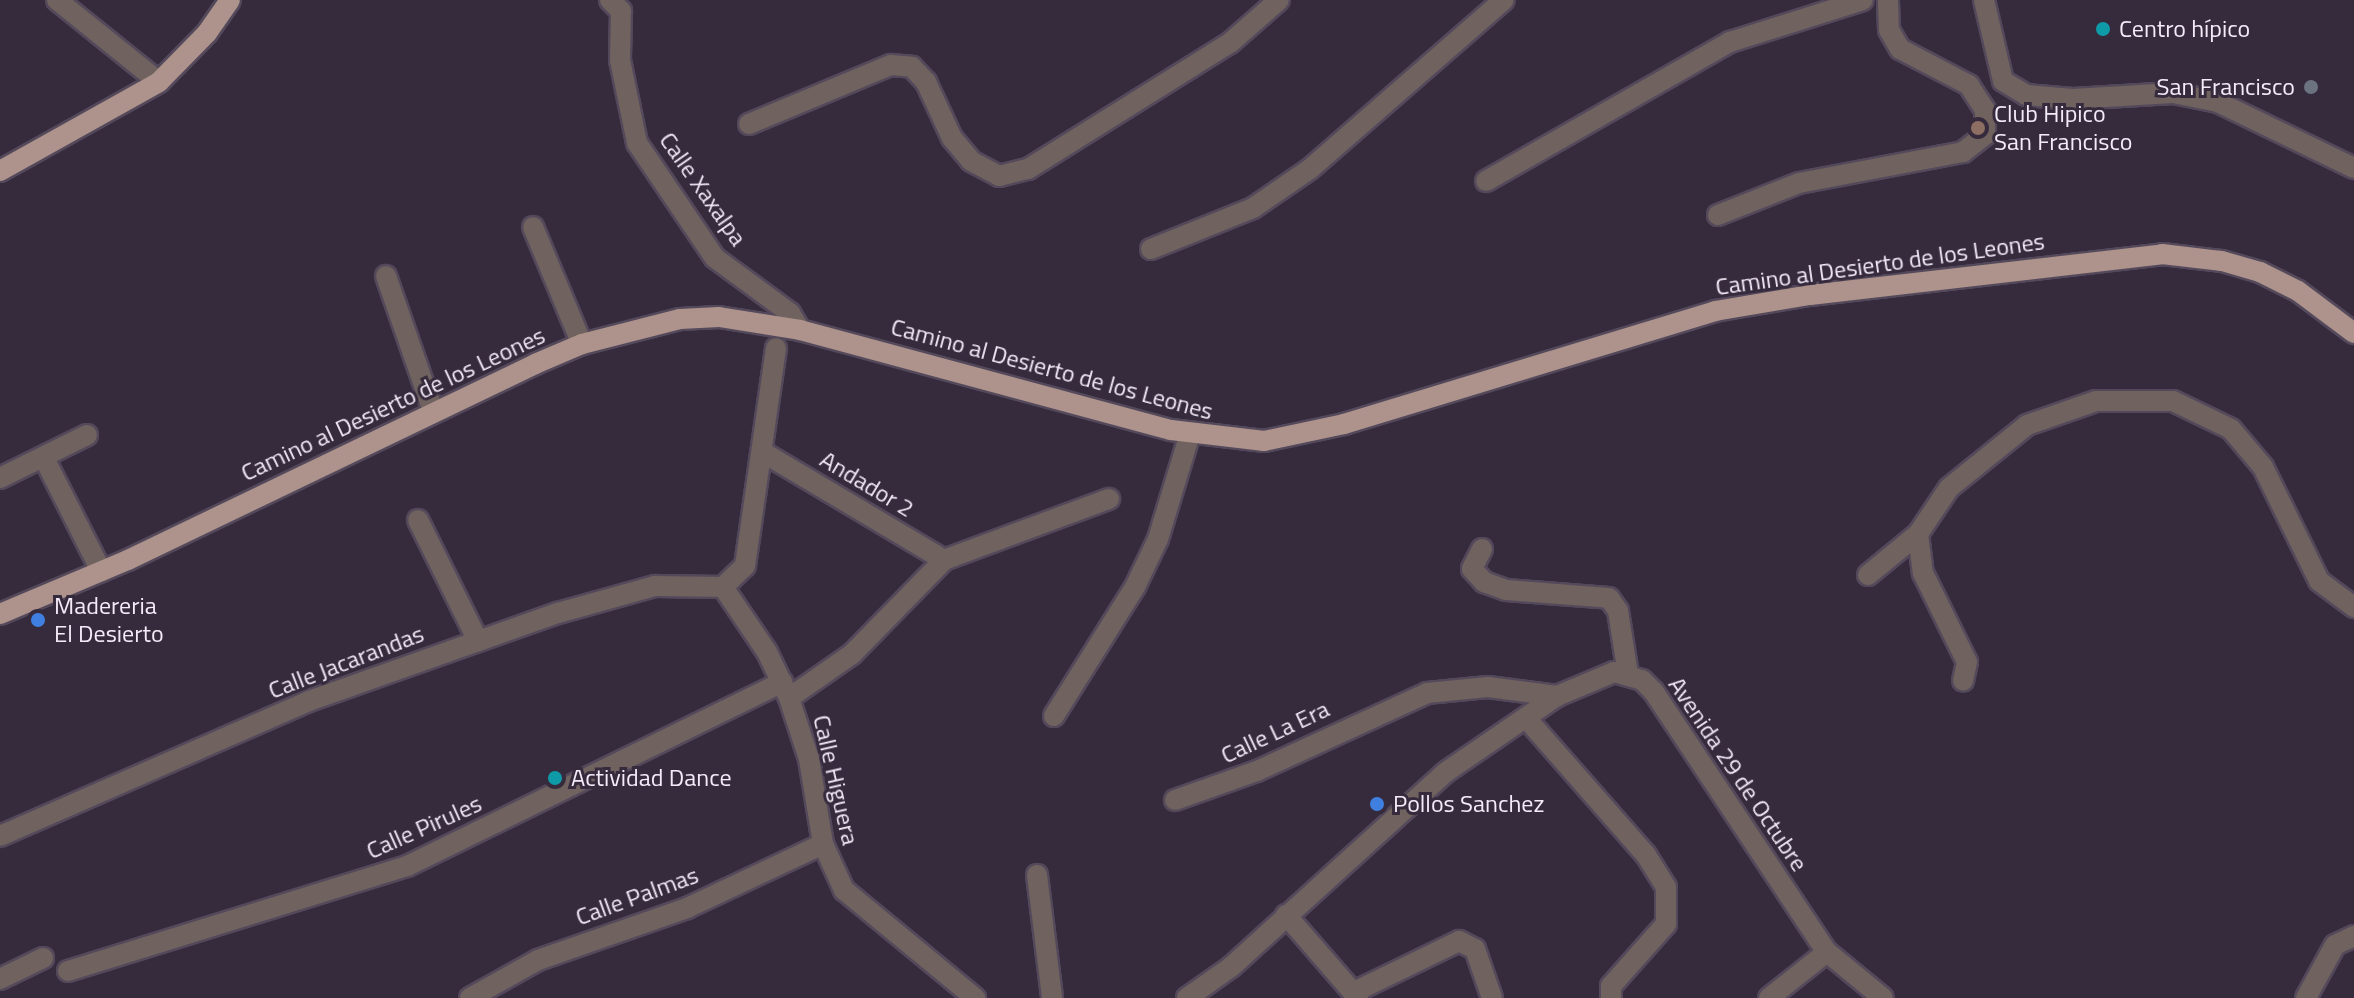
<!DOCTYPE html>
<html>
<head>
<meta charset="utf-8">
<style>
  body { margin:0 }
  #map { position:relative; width:2354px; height:998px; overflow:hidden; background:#362a3d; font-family:"Titillium Web",sans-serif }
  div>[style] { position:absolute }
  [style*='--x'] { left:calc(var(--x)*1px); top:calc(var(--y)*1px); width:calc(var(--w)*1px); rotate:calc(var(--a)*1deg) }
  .roads { filter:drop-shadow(2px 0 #54495b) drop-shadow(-2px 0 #54495b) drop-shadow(0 2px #54495b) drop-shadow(0 -2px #54495b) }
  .minor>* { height:20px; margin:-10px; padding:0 10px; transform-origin:10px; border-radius:10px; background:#6f625f }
  .major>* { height:20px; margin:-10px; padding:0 10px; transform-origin:10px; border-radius:10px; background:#ad938c }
  .dots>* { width:22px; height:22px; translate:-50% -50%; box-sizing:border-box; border:4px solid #362a3d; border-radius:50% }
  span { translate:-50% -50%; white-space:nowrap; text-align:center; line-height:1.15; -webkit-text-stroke:6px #362a3d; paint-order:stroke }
  .poi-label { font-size:24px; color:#f3ebf8 }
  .left { translate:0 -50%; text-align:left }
  .right { translate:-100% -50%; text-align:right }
  .street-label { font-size:24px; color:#f3ebf8 }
</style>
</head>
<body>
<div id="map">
  <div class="roads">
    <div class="minor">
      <div style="--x:57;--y:0;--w:131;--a:38.8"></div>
      <div style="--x:610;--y:0;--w:16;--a:45"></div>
      <div style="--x:621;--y:11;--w:49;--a:91.2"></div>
      <div style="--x:620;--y:60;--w:85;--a:78.4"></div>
      <div style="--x:637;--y:143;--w:139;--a:55.9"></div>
      <div style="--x:715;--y:258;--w:93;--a:36.3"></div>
      <div style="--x:790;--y:313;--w:20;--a:60"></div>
      <div style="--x:1984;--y:0;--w:83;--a:76.8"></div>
      <div style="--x:2003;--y:81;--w:27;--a:31"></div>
      <div style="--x:2026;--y:95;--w:47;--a:4.9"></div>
      <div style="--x:2073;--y:99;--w:100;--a:-3.4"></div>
      <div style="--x:2173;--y:93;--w:46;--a:11.3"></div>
      <div style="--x:2218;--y:102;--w:151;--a:25.9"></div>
      <div style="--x:749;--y:124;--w:154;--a:-22.6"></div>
      <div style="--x:891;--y:65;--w:21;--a:5"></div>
      <div style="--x:912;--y:67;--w:21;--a:47"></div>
      <div style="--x:926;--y:82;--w:62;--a:65.1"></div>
      <div style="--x:952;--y:138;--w:30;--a:50"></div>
      <div style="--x:971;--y:161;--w:32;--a:28"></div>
      <div style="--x:999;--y:176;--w:30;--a:-14"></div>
      <div style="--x:1028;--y:169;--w:238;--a:-32"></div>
      <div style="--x:1230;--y:43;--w:65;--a:-41.3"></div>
      <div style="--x:1486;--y:181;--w:281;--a:-29.7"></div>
      <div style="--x:1730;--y:42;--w:139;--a:-17.5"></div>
      <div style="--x:1718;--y:215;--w:87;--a:-21.6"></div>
      <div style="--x:1799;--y:183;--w:167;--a:-10.7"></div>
      <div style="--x:1963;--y:152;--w:28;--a:-38"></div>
      <div style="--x:1985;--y:135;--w:25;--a:-90"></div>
      <div style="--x:1985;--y:110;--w:30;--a:-123"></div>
      <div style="--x:1969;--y:85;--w:78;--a:-152.4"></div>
      <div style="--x:1900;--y:49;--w:22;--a:-120"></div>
      <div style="--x:1889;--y:30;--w:30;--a:-92"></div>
      <div style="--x:533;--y:227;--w:127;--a:67.3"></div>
      <div style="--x:1151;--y:249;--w:110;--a:-21.9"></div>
      <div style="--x:1253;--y:208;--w:69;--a:-34.4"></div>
      <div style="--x:1310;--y:169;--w:257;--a:-41.1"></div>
      <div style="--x:386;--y:276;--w:143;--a:70.8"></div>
      <div style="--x:764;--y:453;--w:209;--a:30.7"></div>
      <div style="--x:44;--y:458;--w:127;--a:63.2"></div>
      <div style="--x:0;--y:478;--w:97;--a:-26.3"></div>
      <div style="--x:418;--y:520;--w:135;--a:63.6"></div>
      <div style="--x:1918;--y:534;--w:39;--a:83"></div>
      <div style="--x:1923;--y:573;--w:99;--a:63.7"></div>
      <div style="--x:1967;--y:662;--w:19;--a:102"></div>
      <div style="--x:1482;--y:549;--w:22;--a:117"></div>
      <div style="--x:1472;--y:569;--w:18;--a:47"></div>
      <div style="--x:1484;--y:582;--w:23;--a:20"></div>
      <div style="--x:1506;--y:590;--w:103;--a:4.4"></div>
      <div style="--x:1609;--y:598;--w:16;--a:55"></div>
      <div style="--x:1618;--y:611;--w:64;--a:81"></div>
      <div style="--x:1868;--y:575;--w:65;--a:-39.4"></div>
      <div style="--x:1918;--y:534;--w:55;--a:-56"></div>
      <div style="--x:1949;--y:488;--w:100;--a:-38.9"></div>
      <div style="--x:2027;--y:425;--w:73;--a:-19.2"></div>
      <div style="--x:2096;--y:401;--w:77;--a:0"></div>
      <div style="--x:2173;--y:401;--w:64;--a:25.8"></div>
      <div style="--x:2231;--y:429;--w:50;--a:49.9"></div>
      <div style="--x:2263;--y:467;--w:127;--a:63.8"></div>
      <div style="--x:2319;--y:581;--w:44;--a:36.6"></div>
      <div style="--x:723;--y:587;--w:78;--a:55.9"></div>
      <div style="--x:767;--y:652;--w:51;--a:64.4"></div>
      <div style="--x:789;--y:698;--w:64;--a:71.8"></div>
      <div style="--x:809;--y:759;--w:86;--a:80.6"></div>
      <div style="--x:823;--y:844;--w:51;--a:65.5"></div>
      <div style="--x:844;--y:890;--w:170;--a:39.5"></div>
      <div style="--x:723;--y:587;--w:30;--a:-44"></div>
      <div style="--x:745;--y:566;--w:220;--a:-81.9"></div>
      <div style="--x:789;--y:698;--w:77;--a:-34.9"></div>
      <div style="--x:852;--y:654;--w:132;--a:-45.6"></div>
      <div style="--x:944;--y:560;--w:176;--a:-20.3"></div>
      <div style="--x:1054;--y:716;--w:152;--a:-57.9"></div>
      <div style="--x:1135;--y:587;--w:53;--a:-64.4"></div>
      <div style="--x:1158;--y:539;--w:110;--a:-73.1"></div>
      <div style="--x:1526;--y:718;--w:182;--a:48.8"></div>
      <div style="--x:1646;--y:855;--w:38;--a:58"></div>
      <div style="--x:1666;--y:887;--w:37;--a:90"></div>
      <div style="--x:1666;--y:924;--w:83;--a:131.6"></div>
      <div style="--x:1611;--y:986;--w:12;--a:90"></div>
      <div style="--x:1175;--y:800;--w:87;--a:-19.5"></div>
      <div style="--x:1257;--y:771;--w:187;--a:-24.6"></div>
      <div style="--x:1427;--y:693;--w:61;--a:-5.6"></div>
      <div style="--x:1488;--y:687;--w:70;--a:7.4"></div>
      <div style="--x:0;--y:836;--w:337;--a:-23.6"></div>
      <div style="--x:309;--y:701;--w:264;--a:-19.5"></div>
      <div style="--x:558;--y:613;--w:101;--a:-15.6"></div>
      <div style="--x:655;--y:586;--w:68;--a:0.8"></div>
      <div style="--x:1037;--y:875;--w:124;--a:83"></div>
      <div style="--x:1286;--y:915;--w:110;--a:49.1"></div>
      <div style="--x:68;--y:971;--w:355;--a:-17.2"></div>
      <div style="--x:407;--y:866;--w:418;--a:-26.1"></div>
      <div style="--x:0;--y:979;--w:48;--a:-26"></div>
      <div style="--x:1354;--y:992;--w:117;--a:-25.9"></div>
      <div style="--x:1459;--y:941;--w:18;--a:27"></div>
      <div style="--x:1475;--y:949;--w:52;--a:70.9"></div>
      <div style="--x:470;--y:998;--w:78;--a:-29.2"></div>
      <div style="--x:538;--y:960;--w:158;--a:-19.2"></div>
      <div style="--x:687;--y:908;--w:150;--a:-25.2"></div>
      <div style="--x:1187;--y:998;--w:54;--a:-35.2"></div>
      <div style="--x:1231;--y:967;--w:290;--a:-42.2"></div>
      <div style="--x:1446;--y:772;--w:135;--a:-34.4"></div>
      <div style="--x:1557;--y:696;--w:62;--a:-22.8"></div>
      <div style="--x:1614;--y:672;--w:29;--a:16"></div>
      <div style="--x:1642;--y:680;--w:17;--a:45"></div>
      <div style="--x:1654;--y:692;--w:312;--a:56.4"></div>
      <div style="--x:1827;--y:952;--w:72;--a:39.4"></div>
      <div style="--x:1769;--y:998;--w:74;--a:-38.4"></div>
      <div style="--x:2306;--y:998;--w:60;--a:-61.3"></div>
      <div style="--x:2335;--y:945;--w:21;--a:-25"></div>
    </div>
    <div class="major">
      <div style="--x:0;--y:171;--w:182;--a:-29.2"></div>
      <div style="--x:159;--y:82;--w:69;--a:-45.6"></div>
      <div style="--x:207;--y:33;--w:40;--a:-55.1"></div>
      <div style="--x:0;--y:614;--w:139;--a:-22.9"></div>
      <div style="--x:128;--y:560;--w:452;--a:-25.7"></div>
      <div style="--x:535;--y:364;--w:51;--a:-23.1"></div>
      <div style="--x:582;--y:344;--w:101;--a:-14.3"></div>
      <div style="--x:680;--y:319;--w:39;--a:-3"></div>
      <div style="--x:719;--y:317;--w:82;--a:9.1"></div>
      <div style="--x:800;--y:330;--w:384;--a:15.1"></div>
      <div style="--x:1171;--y:430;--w:94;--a:6.7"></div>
      <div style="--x:1264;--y:441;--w:82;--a:-12"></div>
      <div style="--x:1344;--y:424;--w:388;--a:-16.9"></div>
      <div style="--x:1715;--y:311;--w:96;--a:-9.6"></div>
      <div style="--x:1810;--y:295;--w:354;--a:-6.6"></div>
      <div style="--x:2162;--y:254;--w:60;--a:6.7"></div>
      <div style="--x:2222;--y:261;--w:40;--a:16"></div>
      <div style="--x:2260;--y:272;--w:42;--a:26.6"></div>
      <div style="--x:2298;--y:291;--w:70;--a:36.9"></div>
    </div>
  </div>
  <div class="dots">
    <div style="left:2103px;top:29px;background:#0f9aa8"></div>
    <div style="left:2311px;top:87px;background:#6b7280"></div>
    <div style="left:1978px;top:128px;background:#8d6e63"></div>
    <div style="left:38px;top:620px;background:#3f7fe0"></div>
    <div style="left:555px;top:778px;background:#0f9aa8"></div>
    <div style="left:1377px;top:804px;background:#3f7fe0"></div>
  </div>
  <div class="poi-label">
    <span class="left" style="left:2119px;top:29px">Centro hípico</span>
    <span class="right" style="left:2295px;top:87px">San Francisco</span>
    <span class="left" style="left:1994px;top:128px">Club Hipico<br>San Francisco</span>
    <span class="left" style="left:54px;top:620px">Madereria<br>El Desierto</span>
    <span class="left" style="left:571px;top:778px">Actividad Dance</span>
    <span class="left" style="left:1393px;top:804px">Pollos Sanchez</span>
  </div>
  <div class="street-label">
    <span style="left:703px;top:189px;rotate:55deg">Calle Xaxalpa</span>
    <span style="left:1880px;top:264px;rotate:-8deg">Camino al Desierto de los Leones</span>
    <span style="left:1052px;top:369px;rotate:15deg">Camino al Desierto de los Leones</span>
    <span style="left:393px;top:404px;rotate:-25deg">Camino al Desierto de los Leones</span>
    <span style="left:867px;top:484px;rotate:31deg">Andador 2</span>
    <span style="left:346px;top:662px;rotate:-21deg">Calle Jacarandas</span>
    <span style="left:1275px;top:732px;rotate:-25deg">Calle La Era</span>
    <span style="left:1738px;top:774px;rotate:56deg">Avenida 29 de Octubre</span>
    <span style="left:836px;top:780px;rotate:77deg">Calle Higuera</span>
    <span style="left:424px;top:827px;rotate:-24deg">Calle Pirules</span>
    <span style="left:637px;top:896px;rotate:-20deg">Calle Palmas</span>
  </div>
</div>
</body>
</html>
